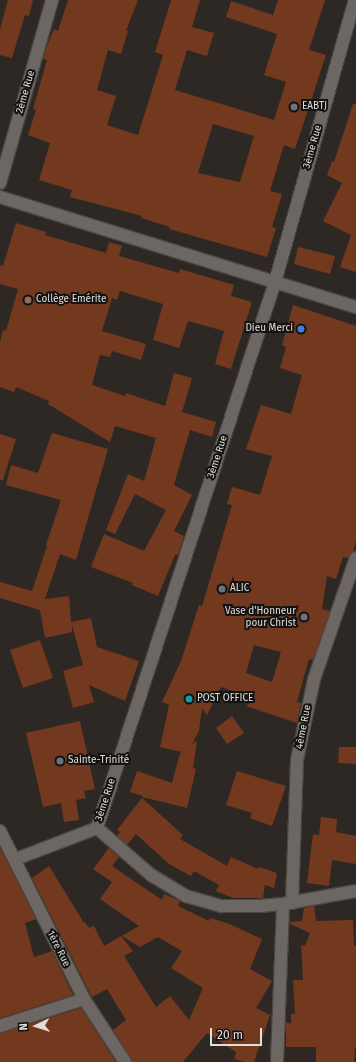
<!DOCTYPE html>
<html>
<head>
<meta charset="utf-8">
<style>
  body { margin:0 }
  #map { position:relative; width:356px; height:1062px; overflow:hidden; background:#2e2825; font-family:"Fira Sans",sans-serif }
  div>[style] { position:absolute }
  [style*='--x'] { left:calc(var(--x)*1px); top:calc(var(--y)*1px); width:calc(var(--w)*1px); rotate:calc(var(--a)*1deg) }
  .building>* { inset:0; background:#73391e }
  .roads { filter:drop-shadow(1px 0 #4b4643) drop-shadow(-1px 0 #4b4643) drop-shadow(0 1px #4b4643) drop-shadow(0 -1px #4b4643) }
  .minor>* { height:12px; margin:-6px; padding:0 6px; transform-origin:6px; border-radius:6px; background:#6d6763 }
  .dots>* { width:11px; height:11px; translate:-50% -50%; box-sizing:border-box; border:2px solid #141210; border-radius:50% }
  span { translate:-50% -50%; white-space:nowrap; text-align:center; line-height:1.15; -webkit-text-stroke:4px #141210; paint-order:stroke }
  .street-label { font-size:10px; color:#e1dddb }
  .poi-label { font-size:10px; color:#e1dddb }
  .left { translate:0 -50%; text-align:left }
  .right { translate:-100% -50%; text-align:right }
  .north { position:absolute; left:16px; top:1006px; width:40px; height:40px; -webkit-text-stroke:3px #141210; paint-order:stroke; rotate:266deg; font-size:11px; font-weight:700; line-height:16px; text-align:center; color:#e1dddb }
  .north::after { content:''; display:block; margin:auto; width:14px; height:18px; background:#e1dddb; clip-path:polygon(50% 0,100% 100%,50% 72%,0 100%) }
  .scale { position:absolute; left:210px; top:1028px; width:52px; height:18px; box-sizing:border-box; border:2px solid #e1dddb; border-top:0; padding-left:5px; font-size:12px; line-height:14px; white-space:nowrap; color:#e1dddb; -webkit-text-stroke:3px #141210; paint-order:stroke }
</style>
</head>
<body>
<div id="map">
  <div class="building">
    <div style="clip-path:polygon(8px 0,33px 0,29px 16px,25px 15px,12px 58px,0 55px,0 29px)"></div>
    <div style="clip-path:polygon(evenodd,68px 0,138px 0,126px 31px,128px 31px,121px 54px,108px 50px,97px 90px,116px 96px,107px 125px,138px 135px,163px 55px,155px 52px,171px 0,200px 0,192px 27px,214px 33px,207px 56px,187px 50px,175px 90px,274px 120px,286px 82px,264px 75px,277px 34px,226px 17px,231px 1px,273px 15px,278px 0,325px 0,309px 50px,326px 55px,295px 149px,284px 145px,270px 191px,282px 194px,272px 227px,276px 228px,267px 257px,169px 229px,170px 227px,141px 218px,142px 216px,70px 197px,72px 190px,39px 180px,50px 143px,28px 135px,36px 110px,33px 109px,47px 60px,43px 59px,46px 48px,54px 29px,58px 31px,68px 0,213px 124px,254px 136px,240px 182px,198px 173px,213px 124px)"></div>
    <div style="clip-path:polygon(353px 104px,356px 104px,356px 272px,340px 267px,351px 235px,323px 221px,342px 183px,327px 175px,332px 161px,334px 162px)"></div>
    <div style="clip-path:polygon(16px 223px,46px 232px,45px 235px,106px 253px,109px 242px,122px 246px,119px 256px,179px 273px,180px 269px,234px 285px,231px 296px,252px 302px,231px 369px,215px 364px,224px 331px,188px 321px,179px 348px,153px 340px,163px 304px,120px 291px,117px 300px,112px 298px,102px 331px,146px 344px,141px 360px,112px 351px,110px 357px,100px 355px,92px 385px,125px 396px,126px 393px,165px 406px,174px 373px,192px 378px,182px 412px,216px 422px,212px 437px,190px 430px,174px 485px,192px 495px,174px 531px,184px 536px,178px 555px,175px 555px,158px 596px,132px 585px,133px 583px,91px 567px,104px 534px,144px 551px,166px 510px,135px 494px,115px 534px,106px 530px,128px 474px,144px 481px,156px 438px,115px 426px,110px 442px,48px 404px,49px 401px,16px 387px,14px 392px,0 387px,0 343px,3px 330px,6px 331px,18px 289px,0 284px,0 265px,3px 266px)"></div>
    <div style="clip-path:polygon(298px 247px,335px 256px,330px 274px,294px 264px)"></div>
    <div style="clip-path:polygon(evenodd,293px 305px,356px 326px,356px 540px,353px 552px,348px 558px,343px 557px,336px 579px,327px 576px,322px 609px,330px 611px,313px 660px,309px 659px,297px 702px,301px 703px,297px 723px,246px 706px,256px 699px,221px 687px,207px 715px,202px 708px,199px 731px,192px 744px,197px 741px,193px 768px,196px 769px,187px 808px,142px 797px,143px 796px,130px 792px,137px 771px,172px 783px,180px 753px,182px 752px,160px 747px,169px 705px,162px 702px,181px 661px,199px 605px,202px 606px,232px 505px,227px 504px,232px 487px,260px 495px,272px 456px,246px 449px,261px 405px,291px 414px,302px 375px,280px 368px,286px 347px,282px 345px,293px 305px,254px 645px,281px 652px,272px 682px,246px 673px,254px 645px)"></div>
    <div style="clip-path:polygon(52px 433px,108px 449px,76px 560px,60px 554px,45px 599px,69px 596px,71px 622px,91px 618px,97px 647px,139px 661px,125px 701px,89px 685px,94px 702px,73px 708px,63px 671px,83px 665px,72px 625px,72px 632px,45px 638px,40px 610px,0 598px,0 582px,32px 591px,47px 546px,46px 545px,61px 500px,6px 485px,11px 465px,38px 473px)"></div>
    <div style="clip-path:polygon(0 434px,16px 439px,3px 480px,0 480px)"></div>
    <div style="clip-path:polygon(40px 640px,53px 678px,23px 688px,10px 650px)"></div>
    <div style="clip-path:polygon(232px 716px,244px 733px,227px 744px,216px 728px)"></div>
    <div style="clip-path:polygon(80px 721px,95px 789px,84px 791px,86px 798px,76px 800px,79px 820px,64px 822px,61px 803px,43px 807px,26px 733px)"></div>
    <div style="clip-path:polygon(339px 747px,356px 747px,356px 764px,338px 763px)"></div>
    <div style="clip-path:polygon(237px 771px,286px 786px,272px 826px,250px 818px,252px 813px,226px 805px)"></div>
    <div style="clip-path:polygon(142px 798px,183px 835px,180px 839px,227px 866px,231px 857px,258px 869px,259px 867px,277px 873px,274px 888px,265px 885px,263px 898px,233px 898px,216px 891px,219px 885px,194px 871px,191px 876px,169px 864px,136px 834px,127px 845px,117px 836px,120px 832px,117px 830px)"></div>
    <div style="clip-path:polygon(321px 817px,337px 819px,336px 832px,356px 836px,356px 864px,332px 860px,329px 886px,307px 883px,313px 834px,319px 835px)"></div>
    <div style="clip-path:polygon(0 848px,36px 919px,25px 923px,34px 957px,52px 951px,73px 995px,0 1018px)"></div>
    <div style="clip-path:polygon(109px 848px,119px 857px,112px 866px,162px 900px,164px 894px,180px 901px,178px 906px,209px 921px,210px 918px,227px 923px,262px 939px,250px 969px,272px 981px,256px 1008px,270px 1015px,254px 1062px,245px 1062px,234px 1059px,236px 1052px,207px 1033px,183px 1062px,132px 1062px,113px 1030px,126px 1020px,107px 989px,92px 997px,32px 878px,49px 866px,84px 923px,85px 922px,89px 928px,94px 926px,104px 946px,121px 936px,133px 951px,124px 956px,156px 1007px,170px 996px,189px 1020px,203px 988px,171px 968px,182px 951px,158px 937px,140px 947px,122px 936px,139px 926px,100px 899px,112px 882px,93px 869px)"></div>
    <div style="clip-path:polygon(314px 906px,316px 921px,353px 920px,354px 946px,356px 945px,356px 1048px,355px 1048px,354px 1062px,316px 1062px,316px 1047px,286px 1047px,286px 1022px,291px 1024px,291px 1014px,295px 1014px,293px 980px,303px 980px,301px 945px,305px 946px,310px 933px,290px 924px,290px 922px,302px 921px,304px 908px)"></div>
    <div style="clip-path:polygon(81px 1008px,116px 1062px,0 1062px,0 1033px)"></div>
  </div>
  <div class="roads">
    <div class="minor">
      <div style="--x:0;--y:183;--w:190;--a:-74.1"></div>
      <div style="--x:0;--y:197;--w:373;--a:17.2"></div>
      <div style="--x:97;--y:828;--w:72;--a:41"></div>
      <div style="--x:151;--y:875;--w:41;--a:31"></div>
      <div style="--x:186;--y:896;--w:37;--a:16"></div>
      <div style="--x:222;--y:906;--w:38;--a:0"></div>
      <div style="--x:260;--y:906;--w:23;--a:-5"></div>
      <div style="--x:283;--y:904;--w:74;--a:-10.1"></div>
      <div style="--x:0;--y:831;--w:188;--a:63.4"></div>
      <div style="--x:84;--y:999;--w:75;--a:56.9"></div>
      <div style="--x:16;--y:859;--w:87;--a:-20.9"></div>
      <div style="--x:97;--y:828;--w:574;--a:-71.94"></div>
      <div style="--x:275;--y:282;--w:293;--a:-74.2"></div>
      <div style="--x:292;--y:903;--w:143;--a:-88"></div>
      <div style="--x:297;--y:760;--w:83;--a:-78.1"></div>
      <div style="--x:314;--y:679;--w:128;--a:-70.9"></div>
      <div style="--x:0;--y:1026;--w:88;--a:-17.8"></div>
      <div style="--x:277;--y:1062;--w:158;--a:-87.8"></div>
    </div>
  </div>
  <div class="dots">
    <div style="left:294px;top:107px;background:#6b7280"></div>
    <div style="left:28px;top:300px;background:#8d6e63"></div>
    <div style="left:301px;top:329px;background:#3f7fe0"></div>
    <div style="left:222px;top:589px;background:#6b7280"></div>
    <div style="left:304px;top:617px;background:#6b7280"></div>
    <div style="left:189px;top:699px;background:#0f9aa8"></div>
    <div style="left:60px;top:761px;background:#6b7280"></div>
  </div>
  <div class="street-label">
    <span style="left:26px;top:92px;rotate:-74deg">2ème Rue</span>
    <span style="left:313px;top:147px;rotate:-74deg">3ème Rue</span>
    <span style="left:218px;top:457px;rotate:-72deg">3ème Rue</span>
    <span style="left:304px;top:727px;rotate:-79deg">4ème Rue</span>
    <span style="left:106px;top:800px;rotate:-72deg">3ème Rue</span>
    <span style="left:58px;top:949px;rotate:63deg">1ère Rue</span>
  </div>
  <div class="poi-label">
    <span class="left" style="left:302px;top:107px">EABTJ</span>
    <span class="left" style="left:36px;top:300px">Collège Emérite</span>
    <span class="right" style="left:293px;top:329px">Dieu Merci</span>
    <span class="left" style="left:230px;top:589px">ALIC</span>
    <span class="right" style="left:296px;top:617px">Vase d'Honneur<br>pour Christ</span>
    <span class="left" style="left:197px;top:699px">POST OFFICE</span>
    <span class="left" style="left:68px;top:761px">Sainte-Trinité</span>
  </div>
  <div class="north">N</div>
  <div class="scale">20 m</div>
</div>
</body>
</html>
